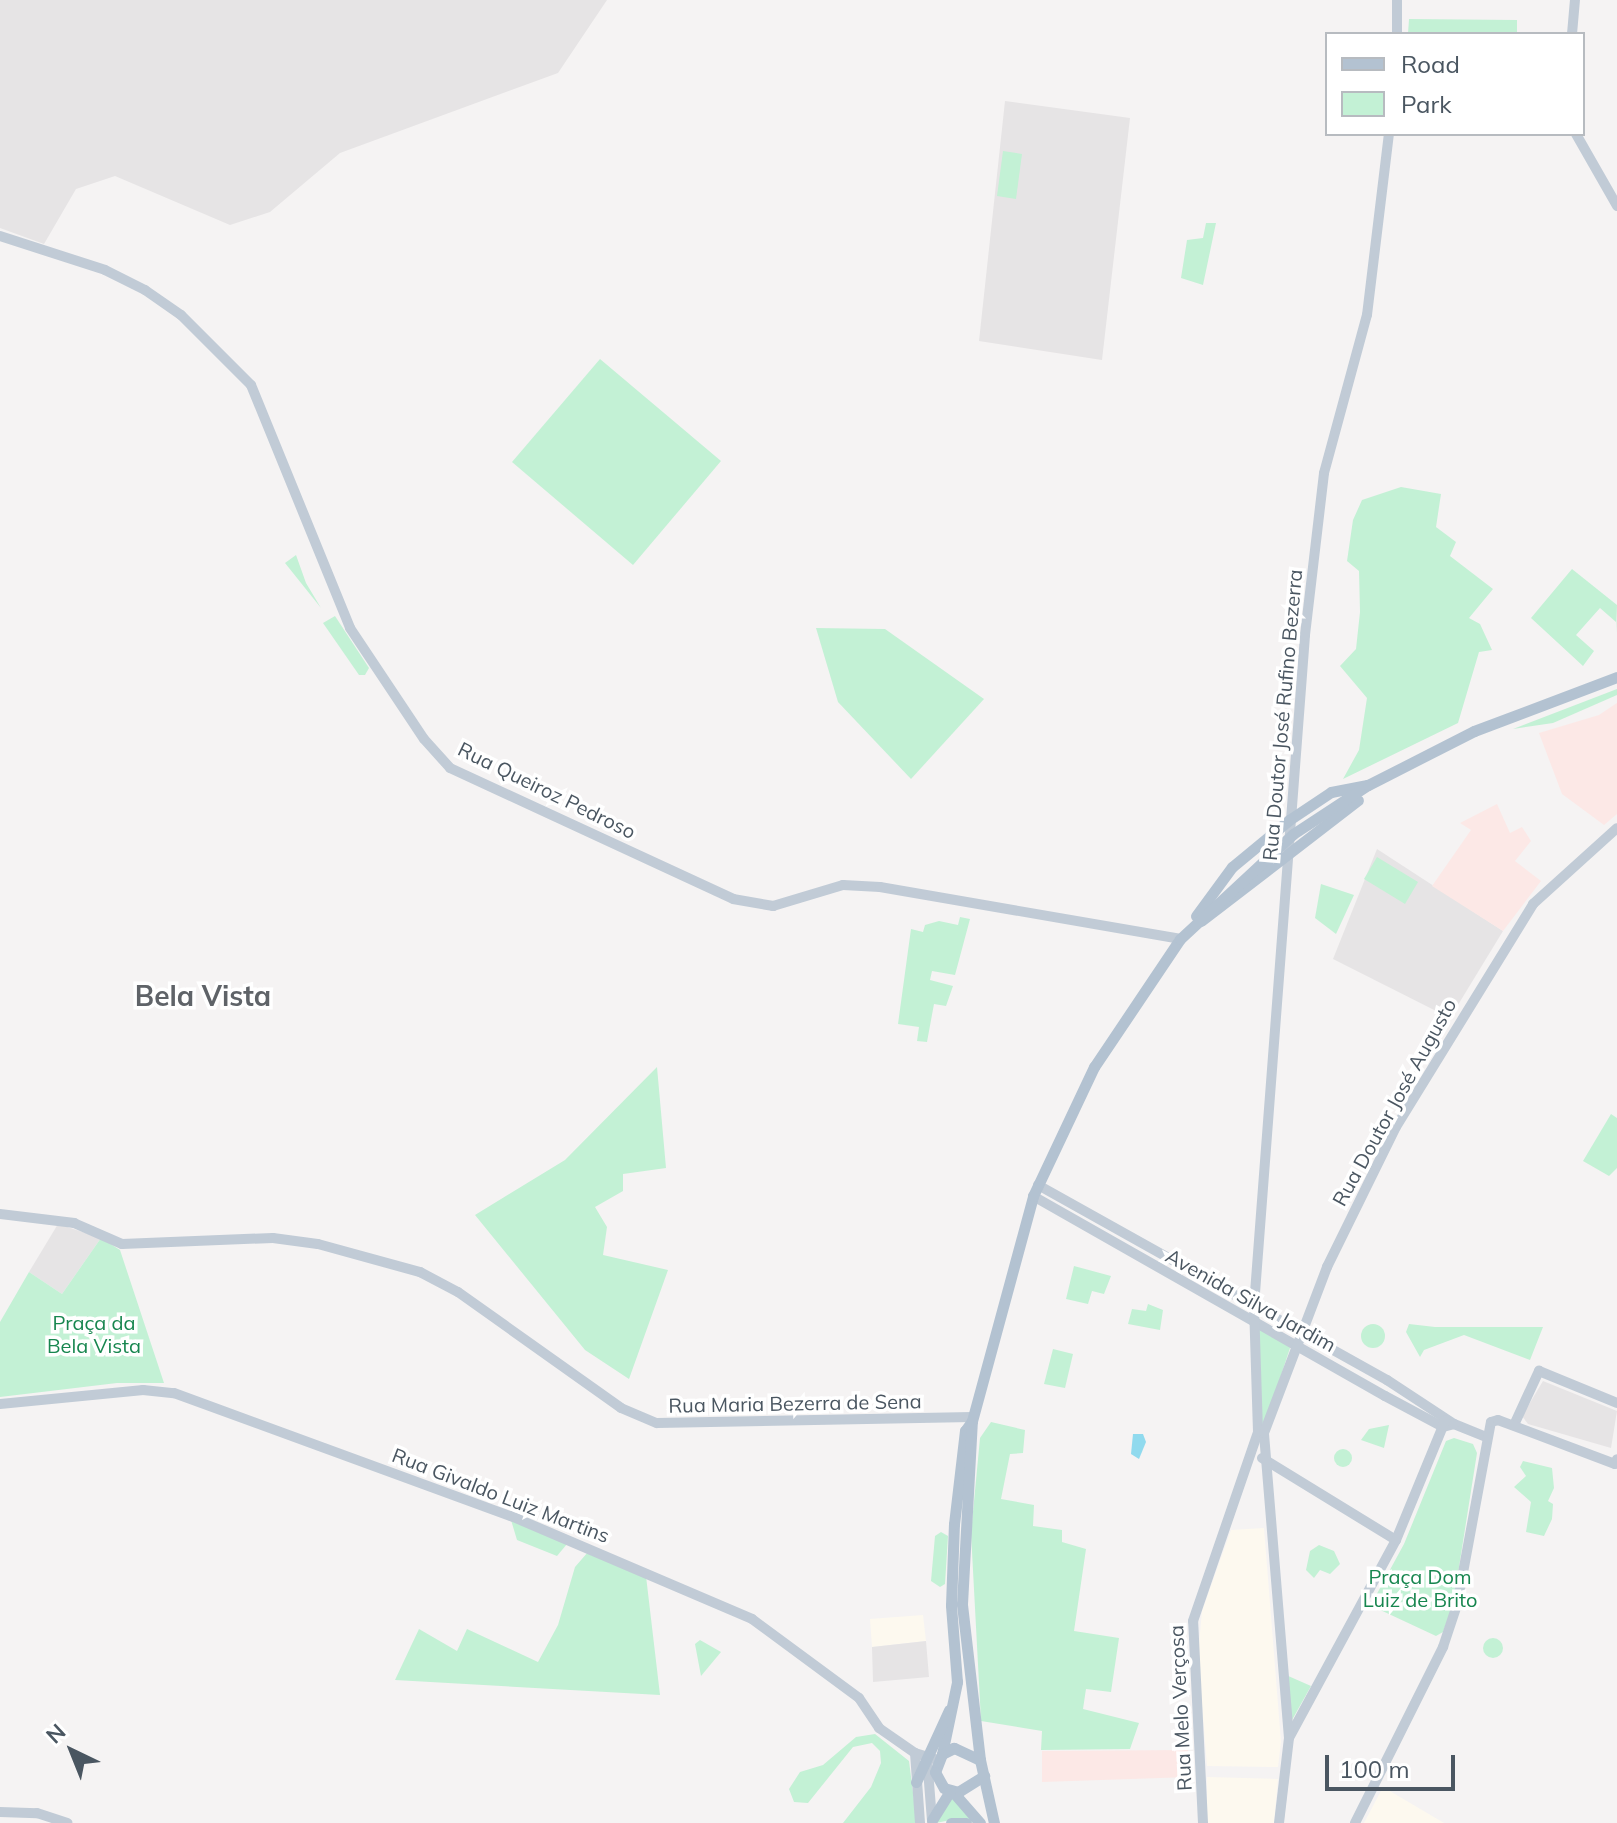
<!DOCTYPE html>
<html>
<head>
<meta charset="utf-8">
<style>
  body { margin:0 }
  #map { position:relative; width:1617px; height:1823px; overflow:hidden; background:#f5f3f3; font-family:Mulish,sans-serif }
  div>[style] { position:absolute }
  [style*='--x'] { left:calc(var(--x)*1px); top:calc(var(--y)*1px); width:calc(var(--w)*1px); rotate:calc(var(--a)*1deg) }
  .commercial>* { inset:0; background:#fdf9ef }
  .education>* { inset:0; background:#e6e4e5 }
  .medical>* { inset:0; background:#fce8e6 }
  .green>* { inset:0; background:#c3f1d5 }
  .round { border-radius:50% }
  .water>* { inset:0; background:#90daee }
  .secondary>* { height:10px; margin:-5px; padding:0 5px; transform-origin:5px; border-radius:5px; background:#c1cbd6 }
  .primary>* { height:11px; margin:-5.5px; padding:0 5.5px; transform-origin:5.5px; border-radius:5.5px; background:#b3c2d1 }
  span { translate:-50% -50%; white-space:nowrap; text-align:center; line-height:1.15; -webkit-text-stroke:7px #fff; paint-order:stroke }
  .street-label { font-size:20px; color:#4a5661 }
  .park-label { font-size:20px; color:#17864f }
  .district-label { font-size:28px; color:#5f6368; font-weight:700 }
  .legend { position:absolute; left:1325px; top:32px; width:260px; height:104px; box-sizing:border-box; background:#fff; border:2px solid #b7bbc0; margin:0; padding:10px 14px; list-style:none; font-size:24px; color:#4a5661 }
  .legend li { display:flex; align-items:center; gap:16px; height:40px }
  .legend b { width:40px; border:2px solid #b7bbc0 }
  .north { position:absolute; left:32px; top:1711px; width:80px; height:80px; -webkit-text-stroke:6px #fff; paint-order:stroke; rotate:317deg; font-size:22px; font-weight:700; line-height:32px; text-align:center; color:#4a5661 }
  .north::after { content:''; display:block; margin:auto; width:28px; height:36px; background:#4a5661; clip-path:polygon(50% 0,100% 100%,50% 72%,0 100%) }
  .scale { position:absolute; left:1325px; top:1755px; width:130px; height:36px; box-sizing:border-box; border:4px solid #4a5661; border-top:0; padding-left:10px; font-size:24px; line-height:28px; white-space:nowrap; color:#4a5661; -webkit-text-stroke:6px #fff; paint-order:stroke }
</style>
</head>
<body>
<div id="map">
  <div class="commercial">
    <div style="clip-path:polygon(1264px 1528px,1281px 1742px,1278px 1767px,1207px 1766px,1198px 1655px,1202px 1611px,1231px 1530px)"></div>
    <div style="clip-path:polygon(923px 1615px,926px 1641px,872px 1647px,870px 1619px)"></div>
    <div style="clip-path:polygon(1207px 1777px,1278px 1779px,1274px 1823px,1207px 1823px)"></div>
    <div style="clip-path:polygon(1383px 1787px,1444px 1823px,1364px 1823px)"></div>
  </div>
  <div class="education">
    <div style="clip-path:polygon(0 0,607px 0,558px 73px,340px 153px,270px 212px,230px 225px,115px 176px,76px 189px,44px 244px,0 228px)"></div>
    <div style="clip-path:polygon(1005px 101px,1130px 118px,1102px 360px,979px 341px)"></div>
    <div style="clip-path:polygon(1377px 849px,1503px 931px,1450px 1018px,1333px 959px)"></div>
    <div style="clip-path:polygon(58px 1224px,101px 1238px,62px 1294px,29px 1272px)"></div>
    <div style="clip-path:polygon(1543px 1381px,1617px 1411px,1611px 1448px,1528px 1424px,1522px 1416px)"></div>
    <div style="clip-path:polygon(926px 1641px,929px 1677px,873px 1682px,872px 1647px)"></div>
  </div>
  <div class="medical">
    <div style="clip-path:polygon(1617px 703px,1617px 814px,1604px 825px,1562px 794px,1539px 733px,1599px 715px)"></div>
    <div style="clip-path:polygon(1497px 804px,1510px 833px,1522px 827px,1531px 841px,1515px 861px,1541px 881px,1503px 931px,1432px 886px,1471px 830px,1460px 823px)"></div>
    <div style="clip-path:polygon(1188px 1750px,1190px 1777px,1042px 1782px,1042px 1751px)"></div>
  </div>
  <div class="green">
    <div style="clip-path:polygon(1409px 19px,1517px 20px,1517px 34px,1408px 34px)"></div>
    <div style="clip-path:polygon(1003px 151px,1022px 154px,1016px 199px,997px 196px)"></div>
    <div style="clip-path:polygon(1206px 223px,1216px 223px,1203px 285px,1181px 278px,1187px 240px,1203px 238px)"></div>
    <div style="clip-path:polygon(600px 359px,721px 461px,633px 565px,512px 462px)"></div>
    <div style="clip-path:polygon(1401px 487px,1441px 494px,1436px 527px,1456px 542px,1450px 556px,1493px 589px,1469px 618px,1480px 624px,1492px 650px,1479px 652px,1458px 723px,1343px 779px,1359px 750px,1367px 698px,1340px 666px,1356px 649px,1360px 612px,1359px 571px,1347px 561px,1353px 520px,1362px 500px)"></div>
    <div style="clip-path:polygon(296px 555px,306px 583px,321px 608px,285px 563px)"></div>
    <div style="clip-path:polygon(1572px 569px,1617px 605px,1616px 633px,1616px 622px,1600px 608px,1576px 635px,1594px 651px,1583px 666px,1531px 618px)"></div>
    <div style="clip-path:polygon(335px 616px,369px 668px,365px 675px,359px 675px,323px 623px)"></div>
    <div style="clip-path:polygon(816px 628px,885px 629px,984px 699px,911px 779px,838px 702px)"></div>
    <div style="clip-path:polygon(1617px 689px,1617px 695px,1553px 723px,1513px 729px)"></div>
    <div style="clip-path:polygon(1377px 857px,1418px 882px,1405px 904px,1364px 879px)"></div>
    <div style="clip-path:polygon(1321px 884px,1354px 895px,1336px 934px,1315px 918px)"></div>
    <div style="clip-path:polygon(960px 917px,970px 919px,955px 975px,932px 971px,930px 980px,953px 986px,946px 1006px,934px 1004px,927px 1042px,917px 1041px,919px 1027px,898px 1024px,911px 929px,923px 932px,925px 925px,939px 921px,958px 925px)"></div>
    <div style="clip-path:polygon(657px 1067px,666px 1168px,623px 1174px,623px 1191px,595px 1207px,607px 1227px,603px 1255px,668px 1270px,629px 1379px,585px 1350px,475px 1215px,565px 1160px)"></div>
    <div style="clip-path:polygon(1611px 1114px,1617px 1118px,1617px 1168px,1609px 1176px,1583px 1161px)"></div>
    <div style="clip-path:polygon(101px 1238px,120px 1250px,164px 1383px,117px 1383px,0 1397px,0 1322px,29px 1272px,62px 1294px)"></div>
    <div style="clip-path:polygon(1074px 1266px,1111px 1276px,1104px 1294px,1092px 1291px,1088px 1304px,1066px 1299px)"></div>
    <div style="clip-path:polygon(1148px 1304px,1163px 1310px,1160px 1330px,1128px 1324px,1132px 1309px,1146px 1311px)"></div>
    <div style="clip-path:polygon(1409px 1324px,1435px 1327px,1543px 1327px,1530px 1360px,1464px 1335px,1424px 1350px,1420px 1357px,1406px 1332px)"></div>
    <div class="round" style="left:1361px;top:1324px;width:24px;height:24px"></div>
    <div style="clip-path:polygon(1256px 1326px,1291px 1345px,1264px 1427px,1260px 1427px)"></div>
    <div style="clip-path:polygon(1053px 1349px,1073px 1354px,1065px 1388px,1044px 1384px)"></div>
    <div style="clip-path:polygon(991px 1422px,1025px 1430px,1023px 1453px,1010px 1454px,1001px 1499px,1034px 1505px,1033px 1526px,1062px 1530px,1062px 1542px,1086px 1549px,1074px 1631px,1119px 1638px,1111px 1692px,1086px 1689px,1083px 1709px,1139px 1723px,1130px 1749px,1041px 1750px,1042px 1731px,981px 1721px,971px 1533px,980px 1438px)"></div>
    <div style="clip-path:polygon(1389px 1425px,1384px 1448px,1361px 1440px,1369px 1429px)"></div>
    <div style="clip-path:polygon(1454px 1438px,1473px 1444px,1477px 1453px,1453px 1605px,1443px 1632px,1436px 1636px,1376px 1608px,1373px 1601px,1404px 1544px,1446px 1441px)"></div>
    <div class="round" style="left:1334px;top:1449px;width:18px;height:18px"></div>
    <div style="clip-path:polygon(1523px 1461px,1552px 1468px,1554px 1488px,1548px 1501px,1553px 1504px,1552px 1519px,1544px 1536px,1526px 1532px,1531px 1502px,1514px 1487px,1526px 1476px,1520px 1467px)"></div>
    <div style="clip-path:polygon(511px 1520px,567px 1544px,557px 1556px,517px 1540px)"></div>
    <div style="clip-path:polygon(941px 1532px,948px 1536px,945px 1584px,940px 1587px,931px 1581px,935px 1536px)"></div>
    <div style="clip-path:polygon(1319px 1545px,1334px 1551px,1340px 1564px,1330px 1574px,1320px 1570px,1314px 1578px,1306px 1570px,1310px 1551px)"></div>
    <div style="clip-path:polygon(588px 1552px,646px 1576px,660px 1695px,395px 1680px,419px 1629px,457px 1651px,467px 1629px,538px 1662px,558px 1625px,575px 1567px)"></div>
    <div class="round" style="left:1483px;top:1638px;width:20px;height:20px"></div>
    <div style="clip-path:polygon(700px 1640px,721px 1652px,701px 1676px,695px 1644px)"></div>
    <div style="clip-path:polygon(1286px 1675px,1311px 1686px,1292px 1720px)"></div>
    <div style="clip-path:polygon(875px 1734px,909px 1761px,917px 1823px,843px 1823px,871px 1787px,881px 1763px,880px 1751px,872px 1743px,853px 1747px,808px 1803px,794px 1802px,789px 1789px,800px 1772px,823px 1765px,856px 1737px)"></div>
    <div style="clip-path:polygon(952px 1798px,975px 1823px,960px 1818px,936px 1823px)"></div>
  </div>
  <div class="water">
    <div style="clip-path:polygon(1133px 1434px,1143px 1434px,1146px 1442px,1139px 1459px,1131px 1454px)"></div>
  </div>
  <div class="secondary">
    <div style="--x:1397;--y:34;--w:34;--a:-90"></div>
    <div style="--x:1572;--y:34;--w:34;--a:-85"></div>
    <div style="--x:1576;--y:134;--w:83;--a:60.3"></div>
    <div style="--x:0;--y:236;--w:110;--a:17.9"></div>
    <div style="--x:105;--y:270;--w:45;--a:26.6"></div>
    <div style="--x:145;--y:290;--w:44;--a:34.8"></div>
    <div style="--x:181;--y:315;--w:99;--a:45"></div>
    <div style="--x:251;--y:385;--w:262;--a:67.8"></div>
    <div style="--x:350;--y:628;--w:133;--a:56.3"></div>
    <div style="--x:424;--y:739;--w:39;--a:48"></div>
    <div style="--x:450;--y:768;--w:312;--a:24.8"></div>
    <div style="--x:733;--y:899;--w:41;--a:9.9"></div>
    <div style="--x:773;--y:906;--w:73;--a:-16.7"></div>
    <div style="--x:843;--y:885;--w:37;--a:3"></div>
    <div style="--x:880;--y:887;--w:304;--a:9.8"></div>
    <div style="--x:1038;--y:1185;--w:400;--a:29.2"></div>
    <div style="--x:1387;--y:1380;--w:80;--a:33.3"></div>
    <div style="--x:1454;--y:1424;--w:35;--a:22"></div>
    <div style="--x:1033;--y:1196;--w:405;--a:29.6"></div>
    <div style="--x:1385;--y:1396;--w:66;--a:28.1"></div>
    <div style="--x:1443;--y:1427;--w:11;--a:-15"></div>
    <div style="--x:0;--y:1214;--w:75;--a:6.9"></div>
    <div style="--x:74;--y:1223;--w:52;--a:23.6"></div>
    <div style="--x:122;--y:1244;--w:151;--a:-2.3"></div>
    <div style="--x:273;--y:1238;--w:45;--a:7.6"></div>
    <div style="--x:318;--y:1244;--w:106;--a:15.4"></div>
    <div style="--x:420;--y:1272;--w:43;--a:27.8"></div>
    <div style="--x:458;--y:1292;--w:200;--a:35.4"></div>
    <div style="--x:621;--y:1408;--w:39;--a:23"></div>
    <div style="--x:657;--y:1423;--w:315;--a:-1.1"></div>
    <div style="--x:0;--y:1404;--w:144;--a:-5.6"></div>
    <div style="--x:143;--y:1390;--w:31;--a:6"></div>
    <div style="--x:174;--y:1393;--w:359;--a:20.1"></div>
    <div style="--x:511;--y:1516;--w:262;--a:23.1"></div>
    <div style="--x:752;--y:1619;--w:133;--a:36.4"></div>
    <div style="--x:859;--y:1698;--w:36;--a:56"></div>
    <div style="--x:879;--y:1728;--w:44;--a:34.8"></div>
    <div style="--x:915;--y:1753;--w:24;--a:17"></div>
    <div style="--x:1514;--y:1425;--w:60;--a:-65.2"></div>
    <div style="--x:1539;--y:1371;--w:84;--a:22.3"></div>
    <div style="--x:1262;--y:1458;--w:157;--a:31.5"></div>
    <div style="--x:1290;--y:1736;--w:223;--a:-61.6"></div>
    <div style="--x:1396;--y:1540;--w:129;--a:-67.6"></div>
    <div style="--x:915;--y:1753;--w:70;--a:85.9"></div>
    <div style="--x:927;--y:1757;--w:64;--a:85.5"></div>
    <div style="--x:0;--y:1812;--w:37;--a:2"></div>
    <div style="--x:37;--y:1813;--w:32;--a:18"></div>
    <div style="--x:1203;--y:1823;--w:202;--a:-92.8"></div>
    <div style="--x:1193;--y:1621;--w:200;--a:-71"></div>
    <div style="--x:1258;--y:1432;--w:126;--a:-91.8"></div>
    <div style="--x:1254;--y:1306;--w:673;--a:-85.65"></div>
    <div style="--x:1305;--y:635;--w:163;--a:-83.3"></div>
    <div style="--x:1324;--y:473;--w:164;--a:-74.8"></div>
    <div style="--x:1367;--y:315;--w:182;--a:-83.1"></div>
    <div style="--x:1279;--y:1823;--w:86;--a:-83.3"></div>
    <div style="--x:1289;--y:1738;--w:306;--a:-94.7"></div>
    <div style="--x:1264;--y:1433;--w:178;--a:-69.2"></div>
    <div style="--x:1327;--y:1267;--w:156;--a:-63.8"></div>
    <div style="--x:1396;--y:1127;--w:262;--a:-58.4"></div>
    <div style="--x:1533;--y:904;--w:113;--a:-42.1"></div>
    <div style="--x:1355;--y:1823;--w:197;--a:-63.4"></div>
    <div style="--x:1443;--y:1647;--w:44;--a:-71.6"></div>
    <div style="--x:1457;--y:1605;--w:186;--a:-79.5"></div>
    <div style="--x:1491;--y:1422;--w:7;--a:-16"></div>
    <div style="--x:1498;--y:1420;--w:125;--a:20.6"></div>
    <div style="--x:1615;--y:1464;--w:5;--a:-68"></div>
  </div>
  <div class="primary">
    <div style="--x:1196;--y:916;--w:61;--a:-53.7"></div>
    <div style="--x:1232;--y:867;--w:74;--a:-39.5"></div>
    <div style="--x:1289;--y:820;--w:50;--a:-33.7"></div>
    <div style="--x:1331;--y:792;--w:37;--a:-11"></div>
    <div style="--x:1201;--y:921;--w:198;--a:-37.6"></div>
    <div style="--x:942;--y:1754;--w:74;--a:-78.2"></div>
    <div style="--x:957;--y:1682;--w:77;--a:-94.5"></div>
    <div style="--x:951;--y:1605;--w:81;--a:-87.9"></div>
    <div style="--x:954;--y:1524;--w:94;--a:-83.3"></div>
    <div style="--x:965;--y:1431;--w:12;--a:-55"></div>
    <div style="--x:980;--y:1760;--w:29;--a:-155"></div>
    <div style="--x:954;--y:1748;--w:13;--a:153"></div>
    <div style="--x:942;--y:1754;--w:19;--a:111"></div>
    <div style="--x:935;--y:1772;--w:18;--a:61"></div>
    <div style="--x:944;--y:1788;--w:15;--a:16"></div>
    <div style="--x:958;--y:1792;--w:31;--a:-32"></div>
    <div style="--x:916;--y:1782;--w:79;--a:-65.4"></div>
    <div style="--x:953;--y:1792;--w:41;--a:48.9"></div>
    <div style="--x:932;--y:1820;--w:34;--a:-58"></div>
    <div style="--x:951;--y:1823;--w:15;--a:0"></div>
    <div style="--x:994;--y:1823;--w:65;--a:-102.5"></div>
    <div style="--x:980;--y:1760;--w:157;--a:-96.6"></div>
    <div style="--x:962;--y:1604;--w:183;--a:-86.9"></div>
    <div style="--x:972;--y:1421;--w:233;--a:-74.8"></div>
    <div style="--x:1033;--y:1196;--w:143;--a:-64.7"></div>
    <div style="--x:1094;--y:1067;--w:154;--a:-56.1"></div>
    <div style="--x:1180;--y:939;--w:154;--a:-42.9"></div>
    <div style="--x:1293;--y:834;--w:90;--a:-33.2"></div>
    <div style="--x:1368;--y:785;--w:119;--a:-27"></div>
    <div style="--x:1474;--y:731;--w:153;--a:-20.7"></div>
  </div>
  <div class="street-label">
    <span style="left:1282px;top:715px;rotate:-85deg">Rua Doutor José Rufino Bezerra</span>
    <span style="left:547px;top:790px;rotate:26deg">Rua Queiroz Pedroso</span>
    <span style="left:1394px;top:1102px;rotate:-61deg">Rua Doutor José Augusto</span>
    <span style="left:1251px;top:1300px;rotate:29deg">Avenida Silva Jardim</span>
    <span style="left:795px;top:1403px;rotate:-1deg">Rua Maria Bezerra de Sena</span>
    <span style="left:501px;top:1495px;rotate:21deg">Rua Givaldo Luiz Martins</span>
    <span style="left:1180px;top:1708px;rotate:-93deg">Rua Melo Verçosa</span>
  </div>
  <div class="park-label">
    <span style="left:94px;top:1334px">Praça da<br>Bela Vista</span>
    <span style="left:1420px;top:1588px">Praça Dom<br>Luiz de Brito</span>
  </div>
  <div class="district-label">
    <span style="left:203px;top:996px">Bela Vista</span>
  </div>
  <ul class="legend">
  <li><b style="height:10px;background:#b3c2d1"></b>Road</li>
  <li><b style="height:22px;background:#c3f1d5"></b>Park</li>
  </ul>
  <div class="north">N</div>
  <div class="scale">100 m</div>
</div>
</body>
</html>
